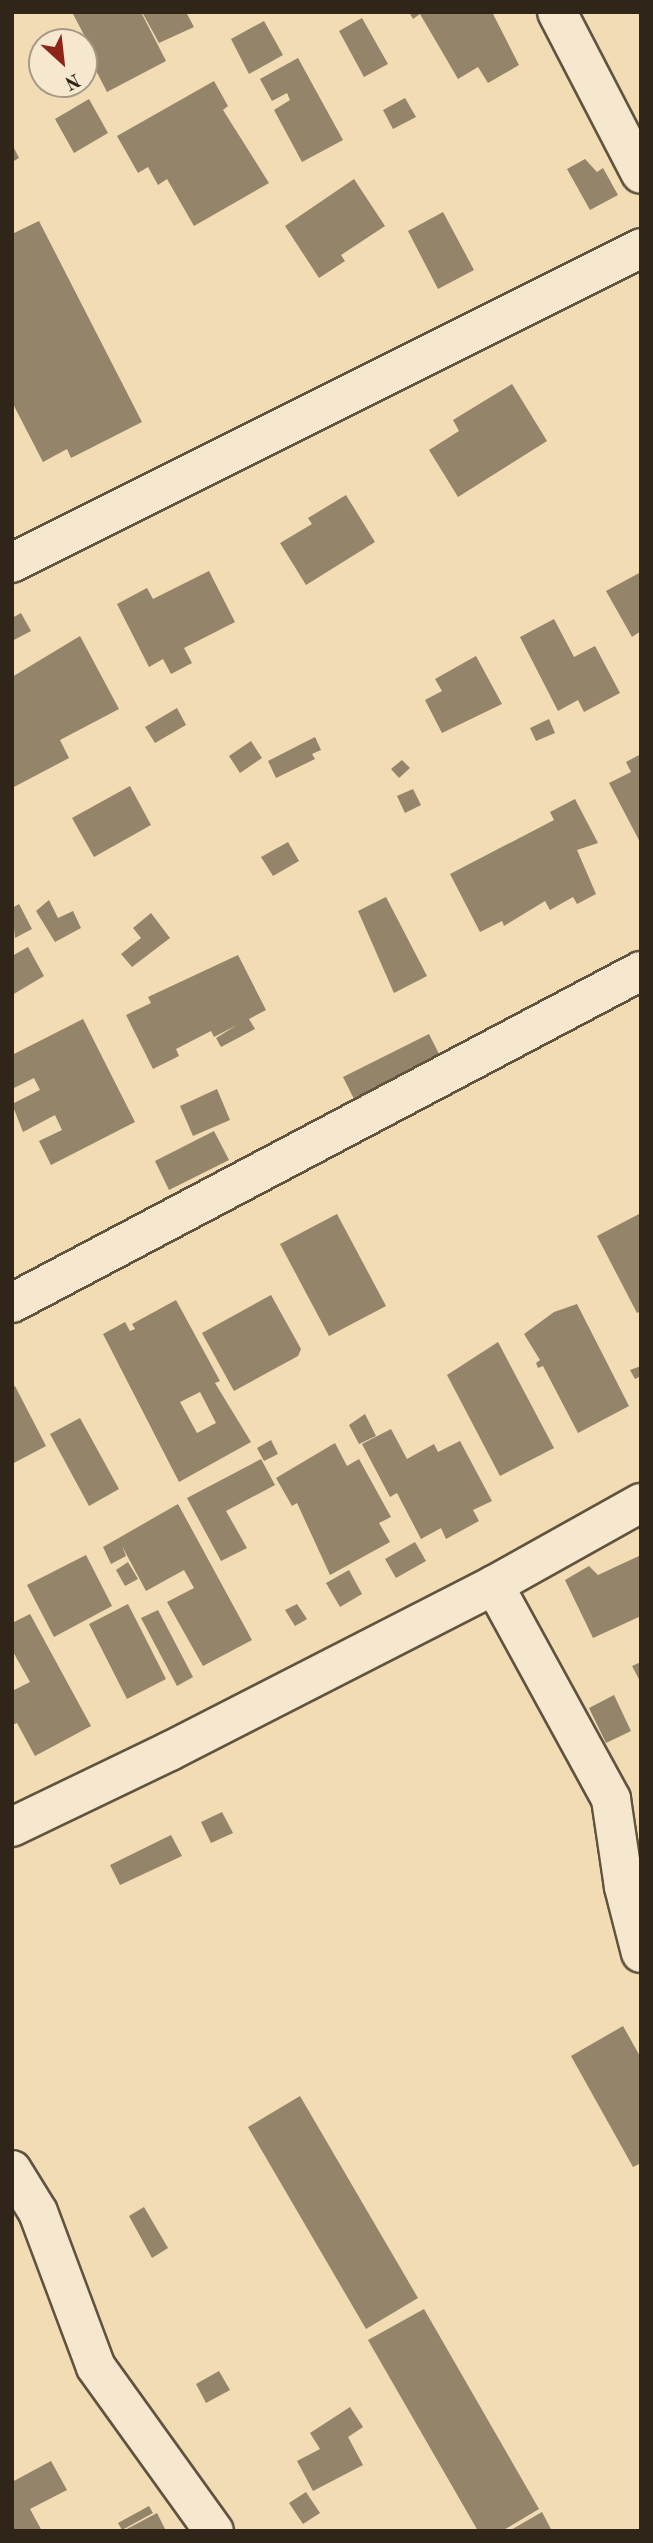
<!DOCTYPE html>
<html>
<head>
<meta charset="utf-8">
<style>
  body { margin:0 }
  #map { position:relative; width:653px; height:2543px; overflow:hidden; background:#f1dcb3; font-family:"Old Standard TT",serif }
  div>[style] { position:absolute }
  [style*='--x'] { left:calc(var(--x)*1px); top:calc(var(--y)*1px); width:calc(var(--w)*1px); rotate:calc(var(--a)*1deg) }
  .building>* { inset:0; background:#948469 }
  .roads { filter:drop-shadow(2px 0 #605340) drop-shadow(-2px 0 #605340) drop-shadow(0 2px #605340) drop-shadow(0 -2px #605340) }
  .minor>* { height:38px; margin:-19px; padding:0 19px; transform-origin:19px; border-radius:19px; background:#f6e8ce }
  span { translate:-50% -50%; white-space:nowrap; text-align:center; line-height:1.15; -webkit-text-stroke:7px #f6e8ce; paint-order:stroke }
  .frame { position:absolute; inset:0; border:14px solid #2f2519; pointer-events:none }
  .north { position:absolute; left:28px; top:28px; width:70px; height:70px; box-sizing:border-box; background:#f6e8ce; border:2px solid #a69a86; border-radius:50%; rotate:153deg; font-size:19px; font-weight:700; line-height:28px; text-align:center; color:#2f2519 }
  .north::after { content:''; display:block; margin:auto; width:24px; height:32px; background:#8f2418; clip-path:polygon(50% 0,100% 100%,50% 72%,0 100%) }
</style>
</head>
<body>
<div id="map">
  <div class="building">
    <div style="clip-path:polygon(72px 12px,141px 12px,166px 61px,107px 92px,90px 59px,95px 56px)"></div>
    <div style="clip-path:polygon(142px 12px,186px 12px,194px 27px,159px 43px)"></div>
    <div style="clip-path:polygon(409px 12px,492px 12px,519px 65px,488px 83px,478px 67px,458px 79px,420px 14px,413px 19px)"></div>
    <div style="clip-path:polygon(362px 18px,388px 64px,364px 77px,339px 31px)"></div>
    <div style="clip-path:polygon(264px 21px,283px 55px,249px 74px,231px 39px)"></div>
    <div style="clip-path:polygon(298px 58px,343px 140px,302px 162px,274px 110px,290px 100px,287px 93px,272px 101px,260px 79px)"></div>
    <div style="clip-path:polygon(214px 81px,228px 106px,223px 110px,269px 183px,194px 226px,167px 179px,158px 185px,148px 167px,138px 173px,117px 136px)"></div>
    <div style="clip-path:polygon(405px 98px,416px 117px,393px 129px,383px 110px)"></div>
    <div style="clip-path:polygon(89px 99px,108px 133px,74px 153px,55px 119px)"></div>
    <div style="clip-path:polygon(12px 144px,19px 158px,12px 162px)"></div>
    <div style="clip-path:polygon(585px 159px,597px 172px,603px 168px,618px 195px,590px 210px,567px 169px)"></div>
    <div style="clip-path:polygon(354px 179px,385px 226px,341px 255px,345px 261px,319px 278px,285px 226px)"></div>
    <div style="clip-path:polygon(443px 212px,474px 270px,438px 289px,408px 231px)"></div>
    <div style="clip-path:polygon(39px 221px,142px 422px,71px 458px,67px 449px,43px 462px,12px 402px,12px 234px)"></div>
    <div style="clip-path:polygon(512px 384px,547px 441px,458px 497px,429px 450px,459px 431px,453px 420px)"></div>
    <div style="clip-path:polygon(346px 495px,375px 542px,306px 585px,280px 543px,312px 524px,308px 518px)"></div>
    <div style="clip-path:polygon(209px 571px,235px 622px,184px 648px,192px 663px,171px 674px,163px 659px,149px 667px,117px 604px,147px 588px,153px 599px)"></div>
    <div style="clip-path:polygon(641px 572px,641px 631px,632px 637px,606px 591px)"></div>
    <div style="clip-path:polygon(21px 613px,31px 631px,12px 641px,12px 618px)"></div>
    <div style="clip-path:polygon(554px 619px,574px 657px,595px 646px,620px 693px,584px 712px,578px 700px,558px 711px,520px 637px)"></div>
    <div style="clip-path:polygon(80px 636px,119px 709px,60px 740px,69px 758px,12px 788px,12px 677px)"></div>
    <div style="clip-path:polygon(476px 656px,502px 704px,442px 733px,425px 700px,442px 691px,435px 679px)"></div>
    <div style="clip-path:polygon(177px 708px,186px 725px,155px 743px,145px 727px)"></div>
    <div style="clip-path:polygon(549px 719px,555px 733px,536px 741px,530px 728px)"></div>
    <div style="clip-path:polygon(315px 737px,321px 750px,312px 754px,315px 759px,276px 778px,268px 761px)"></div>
    <div style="clip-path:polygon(251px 741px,262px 758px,240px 773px,229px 756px)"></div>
    <div style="clip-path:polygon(641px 754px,641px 844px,609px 783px,631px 772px,626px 762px)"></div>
    <div style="clip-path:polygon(402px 760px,410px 768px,399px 778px,391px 769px)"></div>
    <div style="clip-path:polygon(130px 786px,151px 825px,94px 857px,72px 818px)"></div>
    <div style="clip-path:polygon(413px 789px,421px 805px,405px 813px,397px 796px)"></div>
    <div style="clip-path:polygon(575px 799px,598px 843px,577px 850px,596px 894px,577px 904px,573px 897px,550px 910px,545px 901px,504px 926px,502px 921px,480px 932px,450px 874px,554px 820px,550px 812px)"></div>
    <div style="clip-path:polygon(288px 842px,299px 861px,273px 876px,261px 857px)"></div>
    <div style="clip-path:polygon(386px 897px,427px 976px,394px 993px,358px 911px)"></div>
    <div style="clip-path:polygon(49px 900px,58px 918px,73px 911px,81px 928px,55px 942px,36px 911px)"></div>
    <div style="clip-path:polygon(19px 904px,32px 929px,15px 938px,12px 908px)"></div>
    <div style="clip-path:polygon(151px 913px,170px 938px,132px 967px,121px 954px,141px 938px,133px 928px)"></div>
    <div style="clip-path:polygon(28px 947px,44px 976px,12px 995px,12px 956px)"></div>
    <div style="clip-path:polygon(238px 955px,266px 1010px,249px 1019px,255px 1029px,221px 1047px,216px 1038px,237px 1025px,214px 1037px,211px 1031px,176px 1049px,179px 1056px,153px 1069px,126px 1015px,151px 1003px,148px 997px)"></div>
    <div style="clip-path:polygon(83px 1019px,135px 1122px,51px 1165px,39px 1141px,62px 1130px,55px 1115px,23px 1132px,12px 1104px,40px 1090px,34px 1078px,12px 1089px,12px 1055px)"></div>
    <div style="clip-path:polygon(429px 1034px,441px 1058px,355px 1101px,343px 1077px)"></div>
    <div style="clip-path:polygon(217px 1089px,230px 1120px,193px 1136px,180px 1106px)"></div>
    <div style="clip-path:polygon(214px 1131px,229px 1160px,169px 1190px,155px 1161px)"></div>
    <div style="clip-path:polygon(641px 1213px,641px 1311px,637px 1313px,597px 1236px)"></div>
    <div style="clip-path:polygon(337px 1214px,386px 1306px,329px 1336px,280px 1244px)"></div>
    <div style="clip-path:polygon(271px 1295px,301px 1349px,298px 1356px,234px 1391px,202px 1333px)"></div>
    <div style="clip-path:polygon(evenodd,176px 1300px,220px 1381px,215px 1383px,251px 1442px,179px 1482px,103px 1334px,125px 1322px,130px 1331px,135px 1329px,132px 1324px,176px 1300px,200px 1392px,216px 1423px,197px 1433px,180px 1402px,200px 1392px)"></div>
    <div style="clip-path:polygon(577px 1304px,629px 1406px,578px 1433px,543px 1366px,538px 1368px,536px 1363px,540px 1360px,524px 1334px,554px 1312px)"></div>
    <div style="clip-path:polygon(498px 1342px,554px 1448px,500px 1476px,447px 1375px)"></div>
    <div style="clip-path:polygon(641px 1366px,641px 1376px,635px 1379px,630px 1370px)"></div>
    <div style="clip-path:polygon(15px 1386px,46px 1446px,12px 1464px,12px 1387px)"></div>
    <div style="clip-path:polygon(365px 1414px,376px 1436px,359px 1444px,349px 1425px)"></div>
    <div style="clip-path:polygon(80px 1418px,119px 1489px,89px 1506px,50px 1434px)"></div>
    <div style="clip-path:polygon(391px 1429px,407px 1459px,434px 1444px,438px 1452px,460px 1441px,492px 1501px,473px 1510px,479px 1521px,446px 1539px,441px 1528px,421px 1539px,397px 1493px,390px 1497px,362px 1444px)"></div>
    <div style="clip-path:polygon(271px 1440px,278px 1454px,264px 1461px,257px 1448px)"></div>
    <div style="clip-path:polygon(335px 1443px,347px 1466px,359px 1459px,391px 1517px,379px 1523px,390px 1542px,330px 1575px,297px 1503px,292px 1506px,276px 1478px)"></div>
    <div style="clip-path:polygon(261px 1459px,275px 1485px,226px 1511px,247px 1548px,221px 1561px,187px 1498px)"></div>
    <div style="clip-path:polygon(178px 1504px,252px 1640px,203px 1666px,167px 1602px,194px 1588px,184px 1570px,146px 1591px,122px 1546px,126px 1556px,111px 1564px,103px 1547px)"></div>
    <div style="clip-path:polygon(415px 1542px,426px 1561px,396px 1578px,385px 1559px)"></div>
    <div style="clip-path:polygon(86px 1555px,112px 1606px,54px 1637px,27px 1585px)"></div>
    <div style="clip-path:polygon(641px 1555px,641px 1616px,593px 1638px,565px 1580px,589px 1566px,598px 1575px)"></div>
    <div style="clip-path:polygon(128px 1562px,138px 1579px,125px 1586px,116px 1570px)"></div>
    <div style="clip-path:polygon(349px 1570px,362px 1594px,340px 1607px,326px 1583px)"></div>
    <div style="clip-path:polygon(128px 1604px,166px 1679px,127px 1699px,89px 1624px)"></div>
    <div style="clip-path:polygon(297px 1604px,307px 1619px,295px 1626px,285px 1610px)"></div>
    <div style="clip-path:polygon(158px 1610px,193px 1677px,177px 1686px,141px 1618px)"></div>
    <div style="clip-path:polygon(30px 1614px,91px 1726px,35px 1756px,17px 1723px,12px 1725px,12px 1691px,30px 1682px,12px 1650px,12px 1623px)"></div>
    <div style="clip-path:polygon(641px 1662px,641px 1683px,632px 1666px)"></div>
    <div style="clip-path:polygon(614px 1695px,631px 1731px,606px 1743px,589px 1708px)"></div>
    <div style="clip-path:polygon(222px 1812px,233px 1833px,211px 1843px,201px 1822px)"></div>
    <div style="clip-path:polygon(171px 1835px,182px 1856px,120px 1885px,110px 1865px)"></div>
    <div style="clip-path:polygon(623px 2026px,641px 2058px,641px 2163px,633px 2167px,571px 2056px)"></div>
    <div style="clip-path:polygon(300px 2096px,418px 2298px,366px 2329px,248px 2127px)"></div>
    <div style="clip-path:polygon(144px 2207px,168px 2248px,152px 2258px,129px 2216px)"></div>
    <div style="clip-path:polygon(424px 2309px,539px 2509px,502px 2531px,478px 2531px,368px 2340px)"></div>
    <div style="clip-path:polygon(219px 2371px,230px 2390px,206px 2403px,196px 2384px)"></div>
    <div style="clip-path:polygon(350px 2407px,363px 2427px,348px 2437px,363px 2465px,313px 2491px,297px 2461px,320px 2449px,310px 2433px)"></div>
    <div style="clip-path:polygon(51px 2461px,67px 2490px,30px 2509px,42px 2531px,12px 2531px,12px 2482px)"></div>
    <div style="clip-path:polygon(306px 2492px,320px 2513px,303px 2524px,289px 2503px)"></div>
    <div style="clip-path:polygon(149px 2506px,153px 2513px,122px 2530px,118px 2523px)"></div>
    <div style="clip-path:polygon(542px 2512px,552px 2531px,509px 2531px)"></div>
    <div style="clip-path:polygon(157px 2513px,166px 2531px,123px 2531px)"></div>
  </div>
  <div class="roads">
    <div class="minor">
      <div style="--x:557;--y:12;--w:182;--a:62.6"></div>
      <div style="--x:12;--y:563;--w:703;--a:-26.6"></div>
      <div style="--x:12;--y:1303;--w:711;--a:-27.83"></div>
      <div style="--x:494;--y:1585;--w:244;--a:61.3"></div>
      <div style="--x:611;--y:1799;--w:89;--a:81.6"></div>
      <div style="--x:624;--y:1887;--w:68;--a:75.6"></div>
      <div style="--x:12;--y:1827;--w:175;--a:-25.7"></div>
      <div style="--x:170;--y:1751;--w:364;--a:-27.1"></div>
      <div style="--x:494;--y:1585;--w:168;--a:-29.2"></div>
      <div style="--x:12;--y:2170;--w:49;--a:58.2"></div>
      <div style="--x:38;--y:2212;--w:165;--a:69.5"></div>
      <div style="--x:96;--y:2367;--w:202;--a:54.3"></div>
    </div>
  </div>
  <div class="frame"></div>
  <div class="north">N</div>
</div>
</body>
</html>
